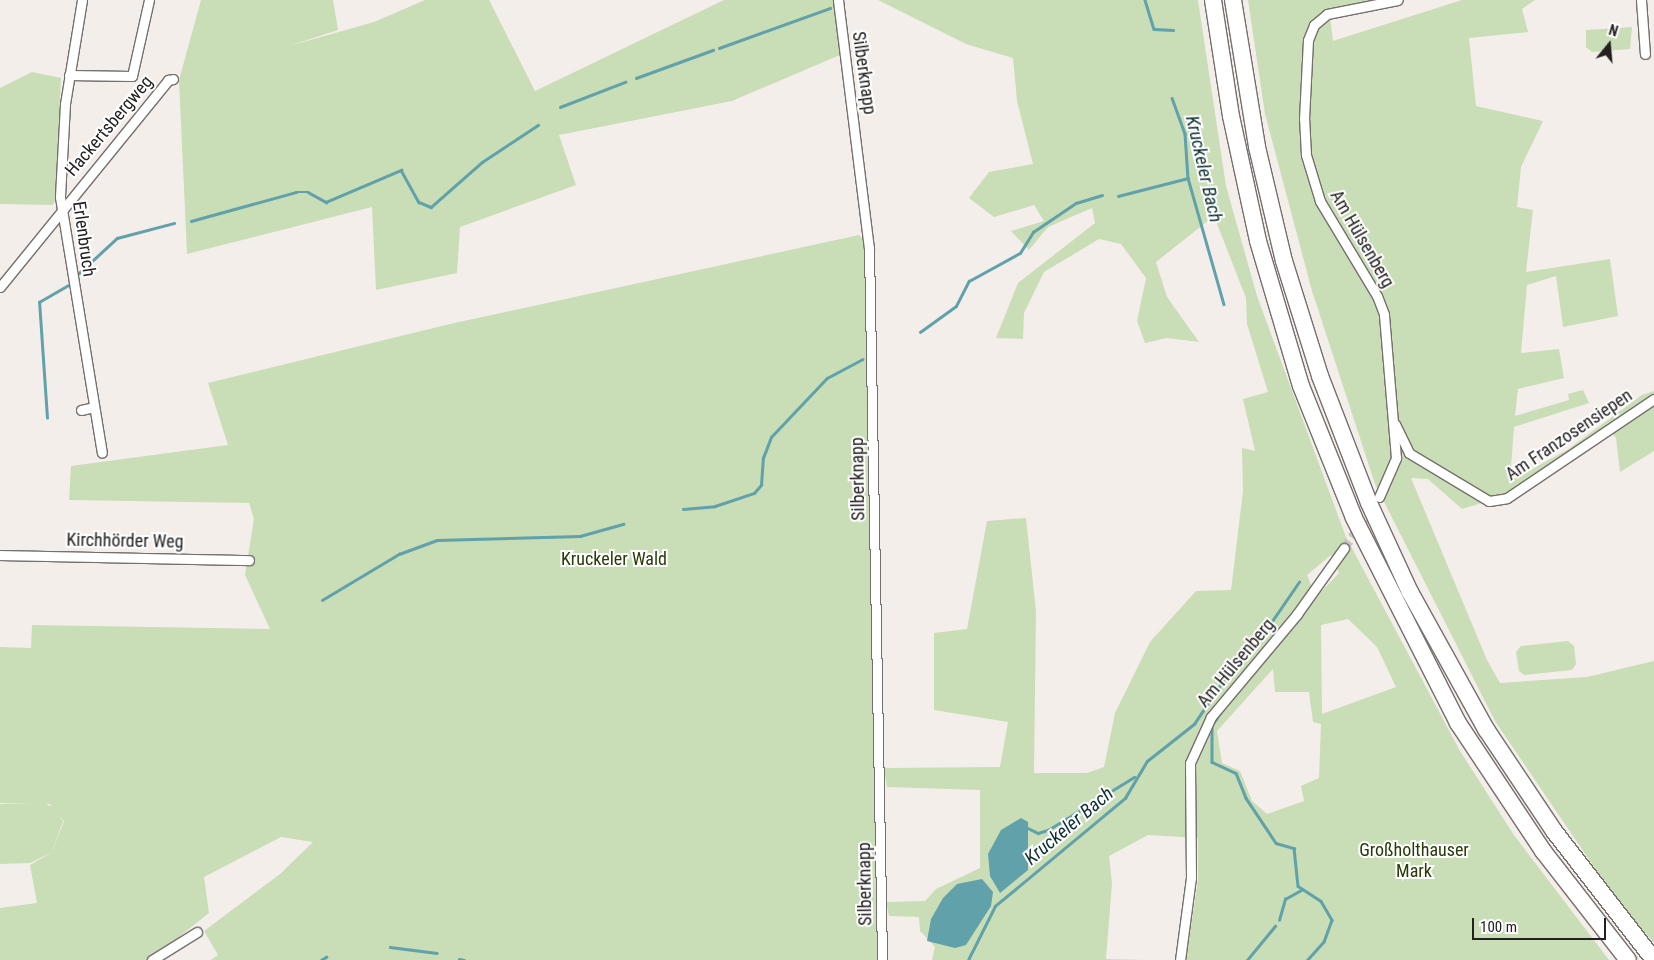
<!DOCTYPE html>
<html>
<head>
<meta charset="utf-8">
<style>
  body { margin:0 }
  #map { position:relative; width:1654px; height:960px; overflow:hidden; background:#f4eeeb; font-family:"Roboto Condensed",sans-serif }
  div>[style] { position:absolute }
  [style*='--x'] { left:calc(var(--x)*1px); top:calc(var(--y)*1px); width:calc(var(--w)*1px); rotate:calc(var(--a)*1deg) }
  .green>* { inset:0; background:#c9ddb6 }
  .water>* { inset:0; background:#60a1aa }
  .stream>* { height:2.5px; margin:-1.25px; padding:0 1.25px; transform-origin:1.25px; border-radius:1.25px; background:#60a1aa }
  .minor-tunnel>* { height:9px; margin-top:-4.5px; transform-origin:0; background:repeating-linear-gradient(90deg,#cac5c2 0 9px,transparent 0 13.5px) }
  .roads { filter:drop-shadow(1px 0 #756f6d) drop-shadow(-1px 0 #756f6d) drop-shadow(0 1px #756f6d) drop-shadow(0 -1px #756f6d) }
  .minor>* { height:9px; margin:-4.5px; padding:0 4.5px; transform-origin:4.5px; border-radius:4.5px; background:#fff }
  .motorway>* { height:16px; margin:-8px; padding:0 8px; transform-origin:8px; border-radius:8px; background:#fff }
  span { translate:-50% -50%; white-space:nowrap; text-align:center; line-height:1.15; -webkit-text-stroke:4px #fff; paint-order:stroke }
  .street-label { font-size:18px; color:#232020 }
  .park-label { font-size:18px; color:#263b08 }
  .water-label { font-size:19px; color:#0d2f33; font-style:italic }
  .north { position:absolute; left:1584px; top:20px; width:50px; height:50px; -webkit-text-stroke:4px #fff; paint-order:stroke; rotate:17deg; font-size:14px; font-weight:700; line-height:20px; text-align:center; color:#232020 }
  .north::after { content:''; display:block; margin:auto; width:18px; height:22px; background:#232020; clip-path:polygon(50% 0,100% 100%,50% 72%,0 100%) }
  .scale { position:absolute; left:1472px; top:918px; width:134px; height:22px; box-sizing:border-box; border:2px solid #232020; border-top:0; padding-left:6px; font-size:15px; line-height:18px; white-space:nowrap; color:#232020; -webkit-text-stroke:4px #fff; paint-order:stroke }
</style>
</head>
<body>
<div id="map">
  <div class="green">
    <div style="clip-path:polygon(201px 0,333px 0,338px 30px,289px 46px,374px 22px,425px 0,489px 0,535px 91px,724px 0,834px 0,840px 55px,732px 101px,559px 135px,576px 185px,460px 227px,457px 273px,376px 290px,372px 207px,187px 254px,179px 80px)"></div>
    <div style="clip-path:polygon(evenodd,878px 0,1198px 0,1226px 186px,1257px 296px,1346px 537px,1460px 751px,1514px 835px,1609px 960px,1186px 960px,1198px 880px,1198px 838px,1148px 835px,1109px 856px,1112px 883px,1106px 959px,1145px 960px,932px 960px,935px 947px,920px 931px,919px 917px,889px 916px,886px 902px,925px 901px,936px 889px,980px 868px,980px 790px,887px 787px,884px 768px,1000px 767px,1008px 722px,934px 710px,934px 633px,967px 629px,987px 521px,1026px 518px,1036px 611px,1034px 773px,1087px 773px,1104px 767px,1115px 713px,1150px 642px,1196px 591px,1231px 590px,1243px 491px,1242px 448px,1255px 451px,1243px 399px,1268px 392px,1247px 324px,1246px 298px,1214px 216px,1156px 262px,1167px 297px,1199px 342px,1167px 338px,1145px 343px,1137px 321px,1146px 278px,1121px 244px,1099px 239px,1044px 272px,1024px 313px,1023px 339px,996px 338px,1018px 283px,1095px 223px,1092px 208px,1048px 227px,1029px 250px,1011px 231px,1044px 221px,1034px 205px,994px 217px,969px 198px,989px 172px,1033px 164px,1017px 101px,1013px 58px,966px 44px,878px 0,1331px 555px,1339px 573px,1316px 597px,1307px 575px,1331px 555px,878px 0,1348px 619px,1377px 647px,1396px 687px,1322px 714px,1321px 625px,1348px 619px,878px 0,1273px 669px,1275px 692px,1309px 692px,1313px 722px,1321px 724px,1319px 778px,1301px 786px,1304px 801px,1267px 814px,1252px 801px,1240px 771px,1222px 763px,1217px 731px,1273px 669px)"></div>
    <div style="clip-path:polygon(1248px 0,1374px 0,1329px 9px,1333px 41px,1462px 0,1535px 0,1522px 9px,1528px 32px,1469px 38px,1476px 106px,1543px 121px,1521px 167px,1517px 207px,1533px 210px,1526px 272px,1610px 259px,1618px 316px,1563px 327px,1556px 276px,1527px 285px,1521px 353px,1559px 349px,1564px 378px,1518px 389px,1515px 416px,1569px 400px,1568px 394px,1583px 390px,1589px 403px,1514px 427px,1510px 481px,1567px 450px,1642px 395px,1654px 391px,1654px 451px,1620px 472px,1616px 438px,1609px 430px,1508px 495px,1462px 509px,1428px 479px,1411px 478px,1487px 660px,1500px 683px,1587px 677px,1654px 661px,1654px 943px,1617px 901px,1495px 721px,1375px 484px,1312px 291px,1265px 114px)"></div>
    <div style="clip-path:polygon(1632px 27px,1630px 49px,1592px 52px,1586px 47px,1586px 30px)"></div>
    <div style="clip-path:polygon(32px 72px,61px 78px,55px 200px,53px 205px,0 204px,0 88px)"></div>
    <div style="clip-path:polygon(859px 235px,866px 243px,880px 960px,211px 960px,218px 955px,204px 931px,280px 874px,313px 842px,281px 837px,204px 877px,209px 913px,150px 960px,0 960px,0 908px,37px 903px,30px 865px,52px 852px,64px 821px,50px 804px,0 803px,0 647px,31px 648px,32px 625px,270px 629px,245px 575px,254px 519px,249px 503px,69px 500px,71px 466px,228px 445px,208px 383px,450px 324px)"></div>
    <div style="clip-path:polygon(1568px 641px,1574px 646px,1576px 664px,1572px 670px,1524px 675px,1519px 671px,1516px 652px,1521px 646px)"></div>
    <div style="clip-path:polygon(43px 803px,56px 808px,63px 821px,52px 852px,30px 863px,0 864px,0 804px)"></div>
  </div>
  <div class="water">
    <div style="clip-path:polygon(1021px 818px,1028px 822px,1028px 870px,1000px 893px,990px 876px,988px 854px,1001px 830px)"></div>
    <div style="clip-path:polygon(982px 879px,993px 892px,991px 906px,966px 945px,955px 948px,927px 941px,931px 919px,943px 898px,957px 884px)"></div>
  </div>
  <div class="stream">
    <div style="--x:1145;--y:0;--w:30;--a:73"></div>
    <div style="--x:1154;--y:29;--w:19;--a:3"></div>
    <div style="--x:719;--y:48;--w:118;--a:-19.8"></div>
    <div style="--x:636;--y:78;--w:82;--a:-20"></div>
    <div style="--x:1172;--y:98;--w:38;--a:70"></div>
    <div style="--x:1185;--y:134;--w:44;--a:86.1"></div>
    <div style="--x:1188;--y:178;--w:131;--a:74.1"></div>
    <div style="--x:560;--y:107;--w:70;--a:-21"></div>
    <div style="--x:1118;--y:196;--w:72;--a:-14.4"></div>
    <div style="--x:191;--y:221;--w:109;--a:-15.4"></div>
    <div style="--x:296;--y:192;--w:12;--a:0"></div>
    <div style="--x:308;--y:192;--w:21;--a:29"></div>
    <div style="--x:326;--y:202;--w:82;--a:-23.1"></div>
    <div style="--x:401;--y:170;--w:37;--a:61"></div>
    <div style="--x:419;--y:202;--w:13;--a:23"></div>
    <div style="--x:431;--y:207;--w:68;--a:-41.4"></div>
    <div style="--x:482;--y:162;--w:67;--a:-33.5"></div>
    <div style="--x:78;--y:274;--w:53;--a:-42.7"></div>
    <div style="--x:117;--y:238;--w:59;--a:-14.7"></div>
    <div style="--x:920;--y:332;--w:44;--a:-35.8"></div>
    <div style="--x:956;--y:306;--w:28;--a:-63"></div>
    <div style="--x:969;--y:281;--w:58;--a:-28.8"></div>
    <div style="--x:1020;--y:253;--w:25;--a:-58"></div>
    <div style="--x:1033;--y:232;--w:52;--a:-34"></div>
    <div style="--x:1076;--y:203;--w:27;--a:-17"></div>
    <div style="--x:47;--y:418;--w:116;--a:-93.9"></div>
    <div style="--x:39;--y:302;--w:34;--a:-30"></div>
    <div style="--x:683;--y:509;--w:32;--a:-5"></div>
    <div style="--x:715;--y:506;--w:41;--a:-18.4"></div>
    <div style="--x:754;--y:493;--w:11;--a:-49"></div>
    <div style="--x:761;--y:485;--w:27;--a:-86"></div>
    <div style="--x:763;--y:458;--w:22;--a:-69"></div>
    <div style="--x:771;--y:437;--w:81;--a:-46.5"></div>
    <div style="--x:827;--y:378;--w:40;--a:-28"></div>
    <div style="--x:322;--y:600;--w:90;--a:-30.9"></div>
    <div style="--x:399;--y:554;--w:40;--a:-20.2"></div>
    <div style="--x:437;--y:540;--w:143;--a:-1.6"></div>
    <div style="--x:580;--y:536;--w:45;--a:-15.6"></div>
    <div style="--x:1224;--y:708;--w:22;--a:124"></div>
    <div style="--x:1212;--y:726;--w:36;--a:90"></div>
    <div style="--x:1212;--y:762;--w:26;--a:25"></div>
    <div style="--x:1236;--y:773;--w:27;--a:68"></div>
    <div style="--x:1246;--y:798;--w:54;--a:56.3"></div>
    <div style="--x:1276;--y:843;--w:19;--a:16"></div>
    <div style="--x:1294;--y:848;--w:38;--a:84"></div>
    <div style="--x:1298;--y:886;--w:27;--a:33"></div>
    <div style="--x:1321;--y:901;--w:22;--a:60"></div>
    <div style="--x:1332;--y:920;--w:23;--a:110"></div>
    <div style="--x:1324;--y:942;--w:24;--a:132"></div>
    <div style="--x:1028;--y:828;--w:11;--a:27"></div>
    <div style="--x:1038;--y:833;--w:10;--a:-17"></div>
    <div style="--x:1048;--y:830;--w:101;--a:-31.6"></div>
    <div style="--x:1279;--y:920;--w:22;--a:-74"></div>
    <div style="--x:1285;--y:899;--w:18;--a:-29"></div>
    <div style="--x:390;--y:947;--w:47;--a:7.3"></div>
    <div style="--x:459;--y:959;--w:5;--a:11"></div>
    <div style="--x:321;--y:960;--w:6;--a:-31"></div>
    <div style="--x:968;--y:960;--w:60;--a:-63.4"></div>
    <div style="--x:995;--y:906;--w:169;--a:-39.7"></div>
    <div style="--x:1125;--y:798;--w:43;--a:-59.3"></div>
    <div style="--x:1147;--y:761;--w:60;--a:-38.2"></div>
    <div style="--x:1194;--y:724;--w:63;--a:-56.1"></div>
    <div style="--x:1229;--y:672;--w:12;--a:-31"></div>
    <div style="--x:1239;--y:666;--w:18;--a:-77"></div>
    <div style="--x:1243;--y:648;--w:15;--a:-20"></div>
    <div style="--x:1257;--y:643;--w:74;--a:-55.5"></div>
    <div style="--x:1247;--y:960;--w:44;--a:-50.5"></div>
  </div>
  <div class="minor-tunnel">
    <div style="--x:1344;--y:548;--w:49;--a:-55"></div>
  </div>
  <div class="roads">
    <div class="minor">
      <div style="--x:82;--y:0;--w:105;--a:99.3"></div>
      <div style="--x:65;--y:104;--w:93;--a:93.1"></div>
      <div style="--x:60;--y:197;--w:259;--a:80.7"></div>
      <div style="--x:838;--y:0;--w:250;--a:82.9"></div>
      <div style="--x:869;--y:248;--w:712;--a:88.95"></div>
      <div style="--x:1641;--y:0;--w:54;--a:85.8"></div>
      <div style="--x:69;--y:75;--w:63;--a:0.9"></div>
      <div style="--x:132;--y:76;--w:78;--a:-77.4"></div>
      <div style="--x:0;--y:287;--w:267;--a:-50.9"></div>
      <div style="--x:168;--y:80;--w:5;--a:-11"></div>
      <div style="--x:81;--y:410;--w:13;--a:-13"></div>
      <div style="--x:1395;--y:424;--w:32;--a:64"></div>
      <div style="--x:1409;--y:453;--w:93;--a:31"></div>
      <div style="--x:1489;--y:501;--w:18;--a:-9"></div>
      <div style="--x:1507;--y:498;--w:177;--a:-34"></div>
      <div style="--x:1379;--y:497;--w:43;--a:-66.4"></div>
      <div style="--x:1396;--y:458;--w:144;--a:-94.8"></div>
      <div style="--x:1384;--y:314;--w:19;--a:-111"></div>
      <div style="--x:1377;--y:296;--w:111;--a:-121"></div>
      <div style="--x:1320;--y:201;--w:48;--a:-106.9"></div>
      <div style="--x:1306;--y:155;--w:36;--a:-93"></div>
      <div style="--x:1304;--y:119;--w:79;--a:-87.1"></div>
      <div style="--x:1308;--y:40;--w:16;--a:-68"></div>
      <div style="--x:1314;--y:25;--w:17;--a:-40"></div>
      <div style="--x:1327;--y:14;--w:72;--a:-11.2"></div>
      <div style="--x:0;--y:555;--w:249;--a:1.2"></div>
      <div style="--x:152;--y:960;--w:53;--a:-31.9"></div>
      <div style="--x:1180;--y:960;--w:83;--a:-82.4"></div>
      <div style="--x:1191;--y:878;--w:115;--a:-90.5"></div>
      <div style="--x:1190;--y:763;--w:51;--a:-65.5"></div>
      <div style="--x:1211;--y:717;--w:134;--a:-50.1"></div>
      <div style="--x:1297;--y:614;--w:81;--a:-54.5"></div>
    </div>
    <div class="motorway">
      <div style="--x:1213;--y:0;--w:117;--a:81.2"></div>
      <div style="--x:1231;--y:116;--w:128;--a:77.8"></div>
      <div style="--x:1258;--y:241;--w:151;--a:73.5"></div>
      <div style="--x:1301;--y:386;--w:142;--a:68.1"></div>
      <div style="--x:1354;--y:518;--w:230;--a:63.1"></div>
      <div style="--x:1458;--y:723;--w:154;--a:56.4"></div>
      <div style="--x:1543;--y:851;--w:138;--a:52.1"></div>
      <div style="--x:1233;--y:0;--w:149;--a:80.7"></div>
      <div style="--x:1257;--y:147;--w:117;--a:76.7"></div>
      <div style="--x:1284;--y:261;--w:121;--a:72.6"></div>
      <div style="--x:1320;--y:376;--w:136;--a:68.9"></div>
      <div style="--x:1369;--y:503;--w:98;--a:65.3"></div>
      <div style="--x:1410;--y:592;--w:157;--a:61"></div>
      <div style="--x:1486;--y:729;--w:123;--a:56.3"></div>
      <div style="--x:1554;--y:831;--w:163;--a:52.2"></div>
    </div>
  </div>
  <div class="street-label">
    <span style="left:864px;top:73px;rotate:82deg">Silberknapp</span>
    <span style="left:109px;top:126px;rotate:-50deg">Hackertsbergweg</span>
    <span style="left:84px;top:239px;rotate:82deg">Erlenbruch</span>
    <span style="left:1362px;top:239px;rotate:60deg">Am Hülsenberg</span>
    <span style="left:1569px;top:435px;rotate:-34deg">Am Franzosensiepen</span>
    <span style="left:858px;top:479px;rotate:-91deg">Silberknapp</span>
    <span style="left:125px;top:541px;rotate:1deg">Kirchhörder Weg</span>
    <span style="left:1236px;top:663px;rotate:-50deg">Am Hülsenberg</span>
    <span style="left:865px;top:884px;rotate:-91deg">Silberknapp</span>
  </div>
  <div class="park-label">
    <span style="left:614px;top:559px">Kruckeler Wald</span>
    <span style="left:1414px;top:861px">Großholthauser<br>Mark</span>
  </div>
  <div class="water-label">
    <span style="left:1204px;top:169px;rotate:77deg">Kruckeler Bach</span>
    <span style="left:1069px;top:826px;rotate:-40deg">Kruckeler Bach</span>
  </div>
  <div class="north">N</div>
  <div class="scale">100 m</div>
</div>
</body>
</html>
